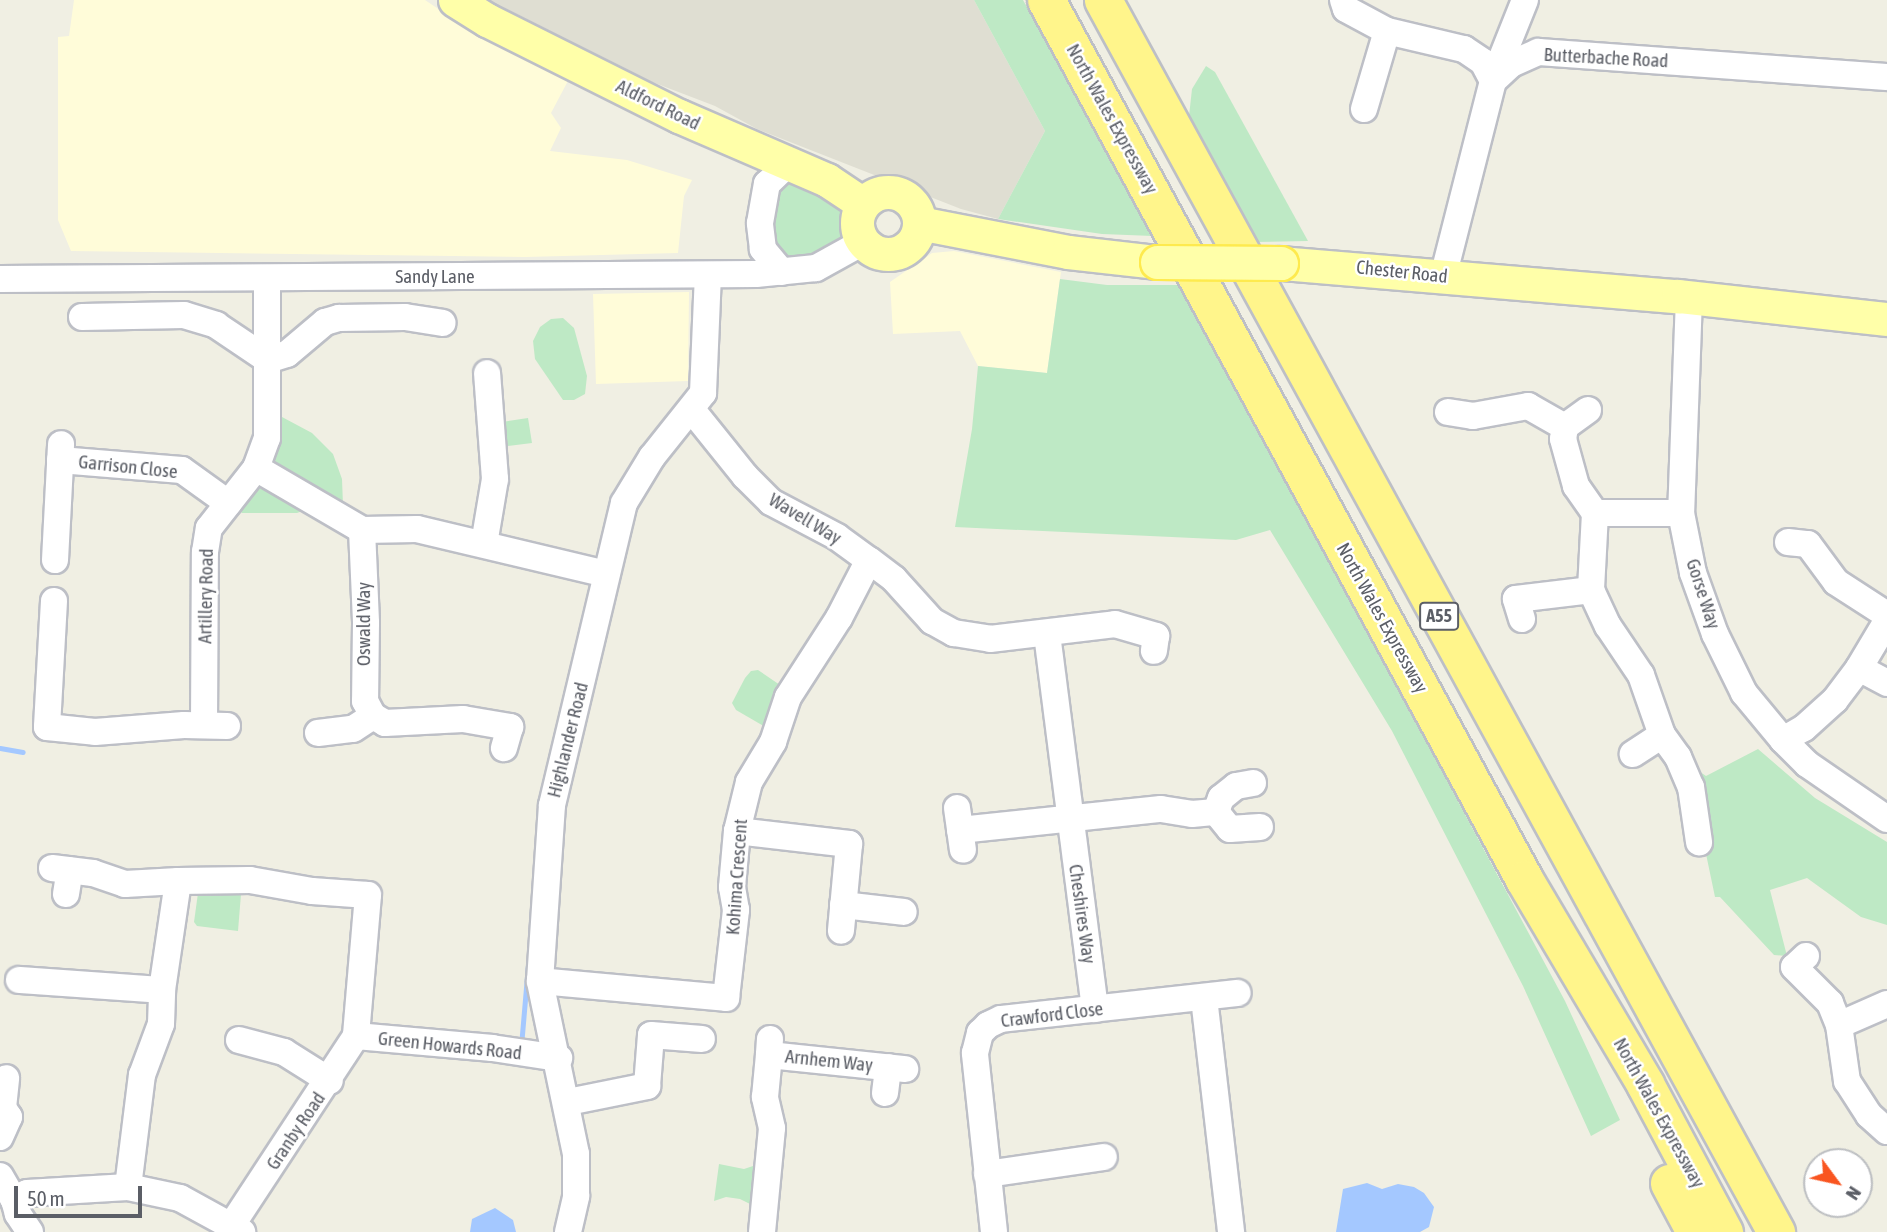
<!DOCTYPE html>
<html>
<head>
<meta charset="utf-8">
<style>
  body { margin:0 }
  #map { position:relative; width:1887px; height:1232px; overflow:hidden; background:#f0efe3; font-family:"Asap Condensed",sans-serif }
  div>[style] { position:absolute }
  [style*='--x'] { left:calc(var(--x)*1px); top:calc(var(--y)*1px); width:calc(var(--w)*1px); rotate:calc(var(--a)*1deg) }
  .commercial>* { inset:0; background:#fffcd9 }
  .education>* { inset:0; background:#dfded2 }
  .green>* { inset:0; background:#bee9c5 }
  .water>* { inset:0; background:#a4c8ff }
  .stream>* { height:5px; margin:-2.5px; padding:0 2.5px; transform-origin:2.5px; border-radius:2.5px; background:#a4c8ff }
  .roads { filter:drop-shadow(2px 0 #bdbfc6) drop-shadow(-2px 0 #bdbfc6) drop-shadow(0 2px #bdbfc6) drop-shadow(0 -2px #bdbfc6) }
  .minor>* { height:26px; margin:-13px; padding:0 13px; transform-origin:13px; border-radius:13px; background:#fff }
  .major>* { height:33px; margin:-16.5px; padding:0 16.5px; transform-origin:16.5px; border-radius:16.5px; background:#ffffa9 }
  .major>.ring { margin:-16.5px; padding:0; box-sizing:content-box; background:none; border:33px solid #ffffa9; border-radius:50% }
  .highway>* { height:37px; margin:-18.5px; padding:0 18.5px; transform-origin:18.5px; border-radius:18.5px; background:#fff58b }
  .bridges { filter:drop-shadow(2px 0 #feea4e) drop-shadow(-2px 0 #feea4e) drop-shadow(0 2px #feea4e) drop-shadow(0 -2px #feea4e) }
  .major-bridge>* { height:33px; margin:-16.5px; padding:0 16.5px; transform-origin:16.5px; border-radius:16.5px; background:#ffffa9 }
  span { translate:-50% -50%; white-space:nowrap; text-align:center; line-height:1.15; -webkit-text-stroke:5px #fff; paint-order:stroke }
  .shield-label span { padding:2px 5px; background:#fff; border:2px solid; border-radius:5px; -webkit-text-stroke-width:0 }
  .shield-label { font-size:18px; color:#5b5e66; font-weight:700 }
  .street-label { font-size:19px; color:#5b5e66 }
  .north { position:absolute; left:1803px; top:1148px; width:70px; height:70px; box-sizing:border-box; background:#fff; border:2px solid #bdbfc2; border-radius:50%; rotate:123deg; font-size:19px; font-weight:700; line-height:28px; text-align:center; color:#5b5e66 }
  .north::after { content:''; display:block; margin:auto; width:24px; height:32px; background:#f95520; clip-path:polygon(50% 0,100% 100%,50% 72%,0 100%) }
  .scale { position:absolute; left:14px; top:1186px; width:128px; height:32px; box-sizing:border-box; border:4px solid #5b5e66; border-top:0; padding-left:9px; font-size:21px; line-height:24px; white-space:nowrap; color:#5b5e66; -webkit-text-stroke:5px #fff; paint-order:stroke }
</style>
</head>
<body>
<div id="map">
  <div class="commercial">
    <div style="clip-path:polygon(74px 0,425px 0,474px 33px,569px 79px,551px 113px,561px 128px,550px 151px,627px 160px,692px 180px,684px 196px,678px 253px,525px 257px,71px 251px,58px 220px,58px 37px,69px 36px)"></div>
    <div style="clip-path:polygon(954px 251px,1061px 272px,1047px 373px,978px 366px,960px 331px,893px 334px,890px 282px,932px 253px)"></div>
    <div style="clip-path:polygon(689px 292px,688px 381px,596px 384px,593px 294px)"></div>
  </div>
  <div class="education">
    <div style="clip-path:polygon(480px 0,974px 0,1045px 131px,998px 219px,961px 209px,757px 129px,715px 106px,574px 52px)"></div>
  </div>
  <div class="green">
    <div style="clip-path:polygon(974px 0,1023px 0,1153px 236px,1102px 234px,998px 219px,1045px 131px)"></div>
    <div style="clip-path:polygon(1206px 66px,1215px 72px,1308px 241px,1254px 242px,1188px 125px,1192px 89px)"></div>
    <div style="clip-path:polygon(780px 180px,800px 180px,847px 211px,848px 233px,839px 244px,809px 260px,779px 259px,765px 226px)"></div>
    <div style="clip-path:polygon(1060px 279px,1107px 285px,1187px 285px,1256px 424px,1565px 1001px,1620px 1120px,1591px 1136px,1523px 986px,1392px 731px,1270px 530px,1236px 540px,955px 527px,972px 429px,978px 366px,1047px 373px)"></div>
    <div style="clip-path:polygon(563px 318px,574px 328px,587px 376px,585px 394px,574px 400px,563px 400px,535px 359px,533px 341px,540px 327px,551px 319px)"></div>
    <div style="clip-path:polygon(282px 417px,312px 433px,333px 454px,342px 479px,343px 505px,275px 462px,274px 454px,279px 444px)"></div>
    <div style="clip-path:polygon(528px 418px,532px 443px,507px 446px,502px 422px)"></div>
    <div style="clip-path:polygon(264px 487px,305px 510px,297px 513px,242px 513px,239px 510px,255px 491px)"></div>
    <div style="clip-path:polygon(758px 670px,780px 685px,767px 728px,736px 710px,732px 703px,745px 678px,751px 671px)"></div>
    <div style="clip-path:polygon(1758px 749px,1815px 798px,1887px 842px,1887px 925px,1861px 917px,1807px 878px,1770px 890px,1787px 956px,1774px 955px,1720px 897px,1715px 897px,1687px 763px,1706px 776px)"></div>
    <div style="clip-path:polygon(198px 893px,241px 894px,238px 931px,197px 926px,194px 922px)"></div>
    <div style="clip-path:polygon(719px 1164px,744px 1169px,756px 1165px,752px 1205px,740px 1199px,726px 1197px,714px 1201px)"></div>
  </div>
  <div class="water">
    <div style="clip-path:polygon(1367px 1183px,1382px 1189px,1398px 1184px,1414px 1187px,1424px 1193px,1434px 1207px,1429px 1227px,1420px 1232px,1336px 1232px,1343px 1189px)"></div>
    <div style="clip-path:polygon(495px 1208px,513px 1220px,516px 1232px,470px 1232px,472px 1219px)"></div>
  </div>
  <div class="stream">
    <div style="--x:0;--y:748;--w:23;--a:10"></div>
    <div style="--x:521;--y:1046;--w:81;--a:-85.1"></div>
  </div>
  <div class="roads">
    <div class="minor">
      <div style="--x:1343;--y:0;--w:9;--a:72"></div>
      <div style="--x:1346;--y:9;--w:47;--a:28.2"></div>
      <div style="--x:1493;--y:80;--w:86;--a:-68.2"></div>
      <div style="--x:1364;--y:109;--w:81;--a:-73.6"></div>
      <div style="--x:1387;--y:31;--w:79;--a:13.2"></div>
      <div style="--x:1464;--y:49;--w:23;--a:34"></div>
      <div style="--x:1483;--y:62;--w:21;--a:62"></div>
      <div style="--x:782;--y:272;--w:30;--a:-130"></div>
      <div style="--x:763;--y:249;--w:26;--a:-97"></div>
      <div style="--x:760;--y:223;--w:40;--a:-80"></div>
      <div style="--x:767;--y:184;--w:30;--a:-44"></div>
      <div style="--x:1443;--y:277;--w:202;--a:-75.7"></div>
      <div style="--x:1493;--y:81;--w:25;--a:-43"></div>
      <div style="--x:1511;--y:64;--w:30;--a:-24"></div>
      <div style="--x:1538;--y:52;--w:350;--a:4.1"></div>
      <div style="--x:0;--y:279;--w:756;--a:-0.38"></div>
      <div style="--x:756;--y:274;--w:60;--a:-5.7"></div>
      <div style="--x:816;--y:268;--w:54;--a:-29"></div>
      <div style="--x:1689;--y:298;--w:215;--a:92.1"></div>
      <div style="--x:1681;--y:513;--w:61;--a:78.7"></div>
      <div style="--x:1693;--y:573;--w:65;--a:70.2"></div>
      <div style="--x:1715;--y:634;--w:66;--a:63.8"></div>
      <div style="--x:1744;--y:693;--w:61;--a:50.3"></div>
      <div style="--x:1783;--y:740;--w:34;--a:45"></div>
      <div style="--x:1807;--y:764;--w:97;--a:34.5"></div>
      <div style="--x:82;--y:317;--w:102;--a:-1.1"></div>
      <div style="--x:184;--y:315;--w:34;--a:17"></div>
      <div style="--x:216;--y:325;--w:63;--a:33.9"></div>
      <div style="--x:268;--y:360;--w:20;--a:-18"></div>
      <div style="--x:287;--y:354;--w:50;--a:-40.1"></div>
      <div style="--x:325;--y:322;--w:15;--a:-16"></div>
      <div style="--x:339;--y:318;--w:66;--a:-0.9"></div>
      <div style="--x:405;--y:317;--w:38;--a:9"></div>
      <div style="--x:692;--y:410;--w:85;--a:51.2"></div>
      <div style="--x:745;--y:476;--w:37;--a:45"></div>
      <div style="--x:771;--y:502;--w:75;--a:27.9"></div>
      <div style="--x:837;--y:537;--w:39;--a:36"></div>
      <div style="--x:869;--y:560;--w:31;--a:37"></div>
      <div style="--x:894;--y:579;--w:57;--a:47.9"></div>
      <div style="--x:932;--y:621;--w:25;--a:29"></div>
      <div style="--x:954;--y:633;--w:36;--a:9"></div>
      <div style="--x:990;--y:639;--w:126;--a:-6.8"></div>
      <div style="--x:1115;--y:624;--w:43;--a:16.3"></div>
      <div style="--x:1156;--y:636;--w:15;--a:98"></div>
      <div style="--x:1588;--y:410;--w:29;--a:144"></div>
      <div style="--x:1565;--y:427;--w:12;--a:99"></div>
      <div style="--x:1563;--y:439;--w:49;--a:74.5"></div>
      <div style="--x:1576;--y:486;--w:33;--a:55"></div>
      <div style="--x:1595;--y:513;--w:86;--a:0"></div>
      <div style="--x:1448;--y:412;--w:25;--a:9"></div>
      <div style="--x:1473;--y:416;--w:56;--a:-10.3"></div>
      <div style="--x:1528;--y:406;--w:43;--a:29.6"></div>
      <div style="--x:60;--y:460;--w:122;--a:4.7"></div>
      <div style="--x:182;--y:470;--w:57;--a:35.7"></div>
      <div style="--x:256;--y:468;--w:123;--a:30.3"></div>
      <div style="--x:362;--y:530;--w:55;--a:-1"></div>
      <div style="--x:417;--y:529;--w:194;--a:13.4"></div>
      <div style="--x:1595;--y:513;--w:77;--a:93"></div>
      <div style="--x:1591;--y:590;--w:40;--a:65"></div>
      <div style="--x:1608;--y:626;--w:59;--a:56"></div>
      <div style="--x:1641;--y:675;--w:64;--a:70.7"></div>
      <div style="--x:1662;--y:735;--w:35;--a:147"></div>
      <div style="--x:362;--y:530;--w:93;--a:87.5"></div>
      <div style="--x:366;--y:623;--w:78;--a:90.7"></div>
      <div style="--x:365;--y:701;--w:17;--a:62"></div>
      <div style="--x:1788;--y:542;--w:20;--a:6"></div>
      <div style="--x:1808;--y:544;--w:47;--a:53.6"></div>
      <div style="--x:1836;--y:582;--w:61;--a:32.9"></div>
      <div style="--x:484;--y:544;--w:66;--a:-80.4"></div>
      <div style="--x:495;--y:479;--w:106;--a:-94.3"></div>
      <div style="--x:55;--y:560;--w:116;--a:-87"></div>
      <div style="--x:54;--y:601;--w:126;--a:93.2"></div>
      <div style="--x:47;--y:727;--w:48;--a:5.9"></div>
      <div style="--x:95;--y:732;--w:89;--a:-4.5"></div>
      <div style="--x:184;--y:725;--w:43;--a:1.3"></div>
      <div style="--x:1522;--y:619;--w:21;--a:-107"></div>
      <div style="--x:1516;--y:599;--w:76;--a:-6.8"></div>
      <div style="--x:1047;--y:634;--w:378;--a:82.7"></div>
      <div style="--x:1859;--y:668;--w:32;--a:28"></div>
      <div style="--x:204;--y:725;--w:173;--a:-89.7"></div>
      <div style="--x:205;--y:552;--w:24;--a:-81"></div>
      <div style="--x:209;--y:528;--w:76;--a:-51.9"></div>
      <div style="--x:256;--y:468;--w:32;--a:-70"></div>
      <div style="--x:267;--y:438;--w:159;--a:-90"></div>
      <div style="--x:318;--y:733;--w:35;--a:-7"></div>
      <div style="--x:353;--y:729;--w:24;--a:-33"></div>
      <div style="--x:373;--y:716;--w:14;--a:30"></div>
      <div style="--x:385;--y:723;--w:78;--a:-2.9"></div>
      <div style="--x:463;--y:719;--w:48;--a:9.7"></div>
      <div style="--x:510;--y:727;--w:22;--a:106"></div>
      <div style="--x:1662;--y:735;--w:27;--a:54"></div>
      <div style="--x:1678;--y:757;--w:33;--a:67"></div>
      <div style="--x:1691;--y:787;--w:56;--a:81.7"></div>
      <div style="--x:1783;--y:740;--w:24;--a:-30"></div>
      <div style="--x:1804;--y:728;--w:42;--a:-42.1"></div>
      <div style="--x:1835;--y:700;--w:40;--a:-53"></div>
      <div style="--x:1859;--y:668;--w:55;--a:-59.2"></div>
      <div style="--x:1253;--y:783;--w:17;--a:170"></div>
      <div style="--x:1236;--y:786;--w:19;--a:141"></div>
      <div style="--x:1221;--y:798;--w:15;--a:110"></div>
      <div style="--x:1216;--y:812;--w:22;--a:51"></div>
      <div style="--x:1230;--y:829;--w:30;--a:-4"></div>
      <div style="--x:957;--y:808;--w:42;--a:81.9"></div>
      <div style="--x:960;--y:830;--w:202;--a:-6"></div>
      <div style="--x:1161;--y:809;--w:31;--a:9"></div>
      <div style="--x:1192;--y:814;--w:24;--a:-5"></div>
      <div style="--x:737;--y:831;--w:113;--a:6.6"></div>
      <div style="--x:849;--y:844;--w:87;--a:95.3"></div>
      <div style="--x:52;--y:868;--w:41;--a:7"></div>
      <div style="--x:93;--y:873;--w:34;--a:19"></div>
      <div style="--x:125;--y:884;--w:53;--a:-3.2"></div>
      <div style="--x:66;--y:894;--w:24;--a:-81"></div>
      <div style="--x:843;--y:905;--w:61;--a:6.5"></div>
      <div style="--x:1806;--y:956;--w:16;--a:137"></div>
      <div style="--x:1794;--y:967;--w:51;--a:45"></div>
      <div style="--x:1830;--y:1003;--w:24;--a:68"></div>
      <div style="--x:19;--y:980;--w:143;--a:4"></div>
      <div style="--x:540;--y:981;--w:187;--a:5.2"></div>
      <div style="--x:726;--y:998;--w:89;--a:-83.5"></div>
      <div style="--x:736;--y:910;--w:23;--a:-100"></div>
      <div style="--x:732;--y:887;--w:56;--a:-84.9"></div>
      <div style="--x:737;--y:831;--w:50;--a:-76.2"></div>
      <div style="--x:749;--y:782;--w:47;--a:-59"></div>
      <div style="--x:773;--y:742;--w:47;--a:-71.6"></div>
      <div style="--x:788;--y:697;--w:94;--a:-57.2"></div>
      <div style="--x:839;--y:618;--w:65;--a:-62.7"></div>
      <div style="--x:1204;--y:998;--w:236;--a:83.4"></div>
      <div style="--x:1887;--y:1004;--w:52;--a:156.4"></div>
      <div style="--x:1839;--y:1025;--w:57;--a:81.9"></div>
      <div style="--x:1847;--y:1081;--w:40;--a:57.1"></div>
      <div style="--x:1869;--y:1115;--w:24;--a:42"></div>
      <div style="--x:356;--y:1036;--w:137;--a:5"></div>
      <div style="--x:492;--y:1048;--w:68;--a:8.5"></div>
      <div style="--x:770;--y:1039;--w:16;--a:94"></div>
      <div style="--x:769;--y:1055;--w:137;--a:5.9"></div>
      <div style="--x:239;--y:1040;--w:47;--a:14.9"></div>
      <div style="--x:284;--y:1052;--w:54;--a:32.2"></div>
      <div style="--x:885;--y:1093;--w:26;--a:-83"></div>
      <div style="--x:568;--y:1102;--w:81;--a:-11.4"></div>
      <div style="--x:647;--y:1086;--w:51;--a:-85.5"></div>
      <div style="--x:651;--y:1035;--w:51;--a:4.5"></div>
      <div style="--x:0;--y:1137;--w:22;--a:-66"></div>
      <div style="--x:9;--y:1117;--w:11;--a:-124"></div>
      <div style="--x:3;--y:1108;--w:30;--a:-84"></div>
      <div style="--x:987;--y:1174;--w:118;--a:-8.3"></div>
      <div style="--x:0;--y:1176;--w:28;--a:60"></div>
      <div style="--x:128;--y:1187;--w:113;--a:-82.9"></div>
      <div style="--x:142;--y:1075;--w:54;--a:-69.6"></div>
      <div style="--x:161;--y:1024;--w:34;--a:-88"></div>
      <div style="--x:162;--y:990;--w:110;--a:-81.6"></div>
      <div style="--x:178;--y:881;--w:72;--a:-0.8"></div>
      <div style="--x:250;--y:880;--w:63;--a:10.1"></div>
      <div style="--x:312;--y:891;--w:56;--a:4.1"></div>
      <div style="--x:368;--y:895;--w:142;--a:94.9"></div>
      <div style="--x:356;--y:1036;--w:226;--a:123.3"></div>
      <div style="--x:30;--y:1232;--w:22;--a:-124"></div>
      <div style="--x:18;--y:1214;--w:15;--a:-106"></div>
      <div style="--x:14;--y:1200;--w:15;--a:-28"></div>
      <div style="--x:27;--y:1193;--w:101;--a:-3.4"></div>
      <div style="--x:128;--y:1187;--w:53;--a:11.9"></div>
      <div style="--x:180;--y:1198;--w:71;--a:28.7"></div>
      <div style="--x:568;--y:1232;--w:37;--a:-77"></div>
      <div style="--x:576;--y:1196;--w:42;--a:-90"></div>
      <div style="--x:576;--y:1154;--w:177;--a:-101.8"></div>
      <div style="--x:540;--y:981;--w:176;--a:-86.1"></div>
      <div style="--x:552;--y:805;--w:310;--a:-76.6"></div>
      <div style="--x:624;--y:503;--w:54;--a:-58.7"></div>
      <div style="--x:652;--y:457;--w:82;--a:-51.4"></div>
      <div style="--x:703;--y:393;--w:118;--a:-87.6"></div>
      <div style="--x:762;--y:1232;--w:104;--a:-84.5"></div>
      <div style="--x:772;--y:1128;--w:32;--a:-103"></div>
      <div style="--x:765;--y:1097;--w:42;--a:-84.6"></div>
      <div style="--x:994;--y:1232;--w:180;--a:-96.1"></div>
      <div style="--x:975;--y:1053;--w:21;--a:-76"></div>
      <div style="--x:980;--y:1033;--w:11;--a:-45"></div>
      <div style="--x:988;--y:1025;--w:14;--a:-25"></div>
      <div style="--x:1001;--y:1019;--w:238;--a:-6.3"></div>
    </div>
    <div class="major">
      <div style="--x:455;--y:0;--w:38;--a:32"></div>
      <div style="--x:487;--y:20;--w:215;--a:26.6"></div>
      <div style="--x:679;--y:116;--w:161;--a:23.4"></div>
      <div style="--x:827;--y:180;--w:43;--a:33.7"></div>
      <div class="ring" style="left:857px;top:192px;width:29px;height:29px"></div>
      <div style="--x:919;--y:223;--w:152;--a:11"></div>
      <div style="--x:1068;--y:252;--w:90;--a:6.4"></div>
      <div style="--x:1281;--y:263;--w:398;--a:4.8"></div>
      <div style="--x:1678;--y:296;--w:210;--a:6.3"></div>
    </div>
    <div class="highway">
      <div style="--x:1046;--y:0;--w:1001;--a:61.46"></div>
      <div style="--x:1524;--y:879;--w:238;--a:59.4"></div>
      <div style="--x:1645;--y:1084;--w:168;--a:61.9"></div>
      <div style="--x:1103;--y:0;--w:1404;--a:61.35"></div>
      <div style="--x:1669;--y:1183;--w:55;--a:62"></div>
    </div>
  </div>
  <div class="bridges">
    <div class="major-bridge">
      <div style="--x:1157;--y:262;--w:124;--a:0.5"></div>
    </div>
  </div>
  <div class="shield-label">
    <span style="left:1439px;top:616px">A55</span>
  </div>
  <div class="street-label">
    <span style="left:1606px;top:58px;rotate:3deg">Butterbache Road</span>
    <span style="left:658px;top:105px;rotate:26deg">Aldford Road</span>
    <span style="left:1112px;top:119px;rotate:61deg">North Wales Expressway</span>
    <span style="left:1402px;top:272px;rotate:6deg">Chester Road</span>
    <span style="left:435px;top:277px">Sandy Lane</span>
    <span style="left:128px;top:467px;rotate:6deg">Garrison Close</span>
    <span style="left:805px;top:519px;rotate:31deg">Wavell Way</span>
    <span style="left:1703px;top:594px;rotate:72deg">Gorse Way</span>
    <span style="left:206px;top:596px;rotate:-89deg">Artillery Road</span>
    <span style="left:1382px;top:618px;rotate:61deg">North Wales Expressway</span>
    <span style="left:364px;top:624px;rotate:-90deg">Oswald Way</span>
    <span style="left:568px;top:740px;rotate:-76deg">Highlander Road</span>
    <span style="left:737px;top:877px;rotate:-86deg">Kohima Crescent</span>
    <span style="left:1082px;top:914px;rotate:82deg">Cheshires Way</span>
    <span style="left:1052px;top:1015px;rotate:-7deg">Crawford Close</span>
    <span style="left:450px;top:1046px;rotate:6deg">Green Howards Road</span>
    <span style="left:829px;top:1061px;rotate:6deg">Arnhem Way</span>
    <span style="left:1659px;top:1113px;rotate:61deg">North Wales Expressway</span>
    <span style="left:296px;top:1131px;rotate:-56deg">Granby Road</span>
  </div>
  <div class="north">N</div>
  <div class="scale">50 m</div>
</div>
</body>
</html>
